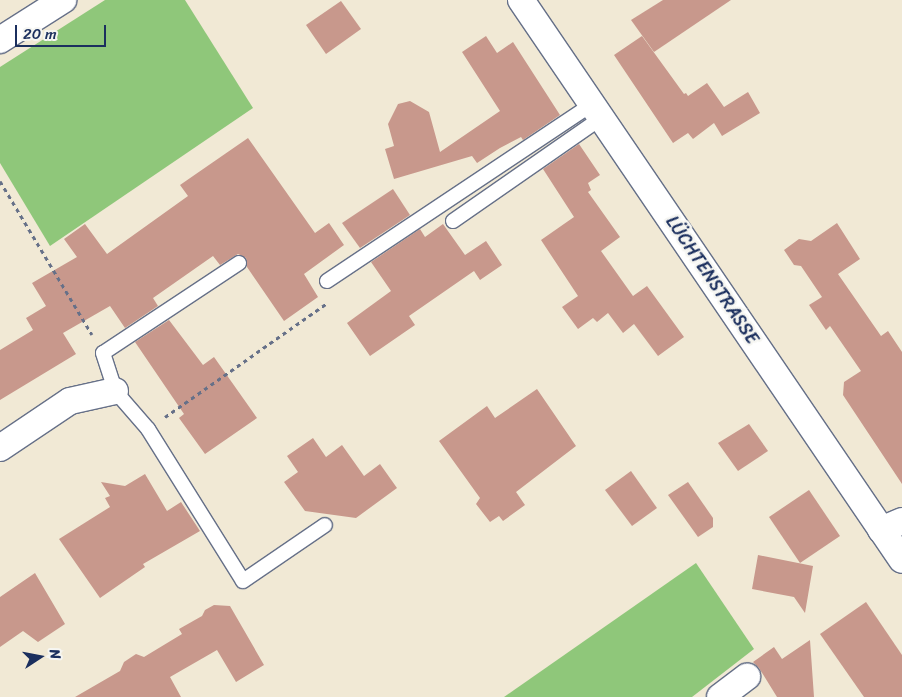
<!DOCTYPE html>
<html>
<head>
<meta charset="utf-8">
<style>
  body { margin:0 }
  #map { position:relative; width:902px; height:697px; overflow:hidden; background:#f1e9d5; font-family:Sriracha,sans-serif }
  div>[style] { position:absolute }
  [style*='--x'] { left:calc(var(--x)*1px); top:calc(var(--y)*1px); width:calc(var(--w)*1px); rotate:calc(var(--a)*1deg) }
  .green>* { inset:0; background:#8fc77a }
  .building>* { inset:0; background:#c8988c }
  .path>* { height:3px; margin-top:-1.5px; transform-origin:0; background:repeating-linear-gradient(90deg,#667088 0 4px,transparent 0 8px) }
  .roads { filter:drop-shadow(1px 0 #667088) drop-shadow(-1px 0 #667088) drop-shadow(0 1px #667088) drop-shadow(0 -1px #667088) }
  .service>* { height:14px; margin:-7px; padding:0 7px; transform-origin:7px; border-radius:7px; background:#fff }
  .minor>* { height:26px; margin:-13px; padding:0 13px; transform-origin:13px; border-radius:13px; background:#fff }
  span { translate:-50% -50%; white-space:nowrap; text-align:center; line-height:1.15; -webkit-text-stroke:5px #f6f6f2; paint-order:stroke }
  .street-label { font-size:18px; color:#1b2f5e }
  .north { position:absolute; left:15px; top:632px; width:50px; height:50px; -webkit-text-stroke:4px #f6f6f2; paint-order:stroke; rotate:79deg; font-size:14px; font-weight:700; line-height:20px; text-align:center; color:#1b2f5e }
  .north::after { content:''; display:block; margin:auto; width:18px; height:22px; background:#1b2f5e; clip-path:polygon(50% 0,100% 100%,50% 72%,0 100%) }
  .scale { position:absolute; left:15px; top:25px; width:91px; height:22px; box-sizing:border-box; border:2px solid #1b2f5e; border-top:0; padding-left:6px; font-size:15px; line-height:18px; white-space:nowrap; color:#1b2f5e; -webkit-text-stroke:4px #f6f6f2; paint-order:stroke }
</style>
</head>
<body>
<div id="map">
  <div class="green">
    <div style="clip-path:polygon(105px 0,185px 0,253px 108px,50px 246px,0 163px,0 67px)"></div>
    <div style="clip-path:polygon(696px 563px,754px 649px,692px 697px,504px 697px)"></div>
  </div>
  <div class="building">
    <div style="clip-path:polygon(663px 0,731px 0,654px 52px,631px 20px)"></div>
    <div style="clip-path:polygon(341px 1px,361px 29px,326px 54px,306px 25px)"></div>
    <div style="clip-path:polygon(486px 36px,497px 53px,513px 42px,560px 115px,523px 140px,521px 137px,500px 148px,477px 163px,472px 156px,394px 179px,385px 149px,394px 146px,388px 124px,398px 104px,410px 101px,429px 112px,440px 152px,500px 111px,462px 52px)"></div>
    <div style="clip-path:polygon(642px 36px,684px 94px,686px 93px,688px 96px,707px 83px,724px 107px,748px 92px,760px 113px,722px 136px,714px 123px,693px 139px,688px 133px,673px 143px,614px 55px)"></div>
    <div style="clip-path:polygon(248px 138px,315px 233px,329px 223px,344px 245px,304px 274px,318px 297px,284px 321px,247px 267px,246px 258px,238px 254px,220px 265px,213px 256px,153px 298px,158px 306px,125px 328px,110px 306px,63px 333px,76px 354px,0 400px,0 350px,33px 330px,26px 318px,46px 306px,32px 283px,77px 257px,64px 239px,85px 224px,107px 254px,188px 196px,180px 185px)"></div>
    <div style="clip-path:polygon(579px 144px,600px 175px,588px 183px,591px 190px,588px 192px,620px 237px,601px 251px,633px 296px,647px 286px,684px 337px,658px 356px,634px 324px,623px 333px,608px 313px,597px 322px,593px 318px,578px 329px,562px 307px,578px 296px,541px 240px,574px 217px,543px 169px)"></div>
    <div style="clip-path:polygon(393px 189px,410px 215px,360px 248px,342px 223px)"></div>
    <div style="clip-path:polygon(837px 223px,860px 259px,838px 274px,881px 336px,888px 331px,902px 352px,902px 484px,843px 395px,844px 382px,861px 371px,830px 326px,826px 330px,809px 305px,822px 297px,801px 266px,794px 265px,784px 250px,799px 239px,811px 241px)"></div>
    <div style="clip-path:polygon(443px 224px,465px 255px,486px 241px,502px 265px,480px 280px,474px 271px,409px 316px,415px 325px,370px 356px,347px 323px,391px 291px,371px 262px,420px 229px,425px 237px)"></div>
    <div style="clip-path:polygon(169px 320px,203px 365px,214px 357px,257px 418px,205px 454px,179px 418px,184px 414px,135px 342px)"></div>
    <div style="clip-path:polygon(537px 389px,576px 446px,516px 492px,525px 505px,503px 521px,499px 516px,490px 522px,476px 504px,480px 498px,439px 441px,487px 406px,495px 418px)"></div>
    <div style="clip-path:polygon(749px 424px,768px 451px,738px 471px,718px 443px)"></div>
    <div style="clip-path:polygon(313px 438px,326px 457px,342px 445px,364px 476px,380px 464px,397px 488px,356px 518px,305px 511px,284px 482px,298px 472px,287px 456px)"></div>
    <div style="clip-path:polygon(631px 471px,657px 508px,632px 526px,605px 490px)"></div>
    <div style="clip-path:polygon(145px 474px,167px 511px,181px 502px,200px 531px,143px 564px,145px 567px,100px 598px,59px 539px,110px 507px,105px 498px,110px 496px,101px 482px,125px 486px)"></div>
    <div style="clip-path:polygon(688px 482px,713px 518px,713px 527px,698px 537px,668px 495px)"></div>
    <div style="clip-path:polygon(809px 490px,840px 536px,800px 563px,769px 517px)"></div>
    <div style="clip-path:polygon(758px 555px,813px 566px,805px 613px,794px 597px,752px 589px)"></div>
    <div style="clip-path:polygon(35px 573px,65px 624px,38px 642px,23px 631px,0 647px,0 597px)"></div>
    <div style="clip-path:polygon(866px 602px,902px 655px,902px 697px,864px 697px,820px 634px)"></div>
    <div style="clip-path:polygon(214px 605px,230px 606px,264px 665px,236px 682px,217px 650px,170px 677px,181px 697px,75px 697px,120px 671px,124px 662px,136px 654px,144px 657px,182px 634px,179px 629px,202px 616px,205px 610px)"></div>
    <div style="clip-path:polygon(810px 640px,814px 697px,777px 697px,759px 668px,753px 662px,774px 647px,782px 659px)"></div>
  </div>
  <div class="path">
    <div style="--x:0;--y:181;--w:179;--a:59.1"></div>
    <div style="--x:165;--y:417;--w:197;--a:-35.1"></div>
  </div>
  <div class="roads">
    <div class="service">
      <div style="--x:453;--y:221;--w:180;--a:-34.8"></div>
      <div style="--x:239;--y:263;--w:163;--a:146.5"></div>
      <div style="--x:103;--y:353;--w:40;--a:72"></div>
      <div style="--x:115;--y:391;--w:50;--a:49"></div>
      <div style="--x:148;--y:429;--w:179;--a:58"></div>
      <div style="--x:243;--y:581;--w:99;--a:-34.3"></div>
      <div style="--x:327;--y:281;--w:319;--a:-33.7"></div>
    </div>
    <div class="minor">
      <div style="--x:521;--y:0;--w:677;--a:55.77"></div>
      <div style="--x:0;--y:40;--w:75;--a:-32.4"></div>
      <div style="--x:0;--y:448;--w:84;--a:-33.9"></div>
      <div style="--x:70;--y:401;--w:46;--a:-12.5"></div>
      <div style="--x:881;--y:530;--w:23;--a:-23"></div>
      <div style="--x:720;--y:697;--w:34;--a:-37"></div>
    </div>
  </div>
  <div class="street-label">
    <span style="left:712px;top:280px;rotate:56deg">LÜCHTENSTRASSE</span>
  </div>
  <div class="north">N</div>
  <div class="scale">20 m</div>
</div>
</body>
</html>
